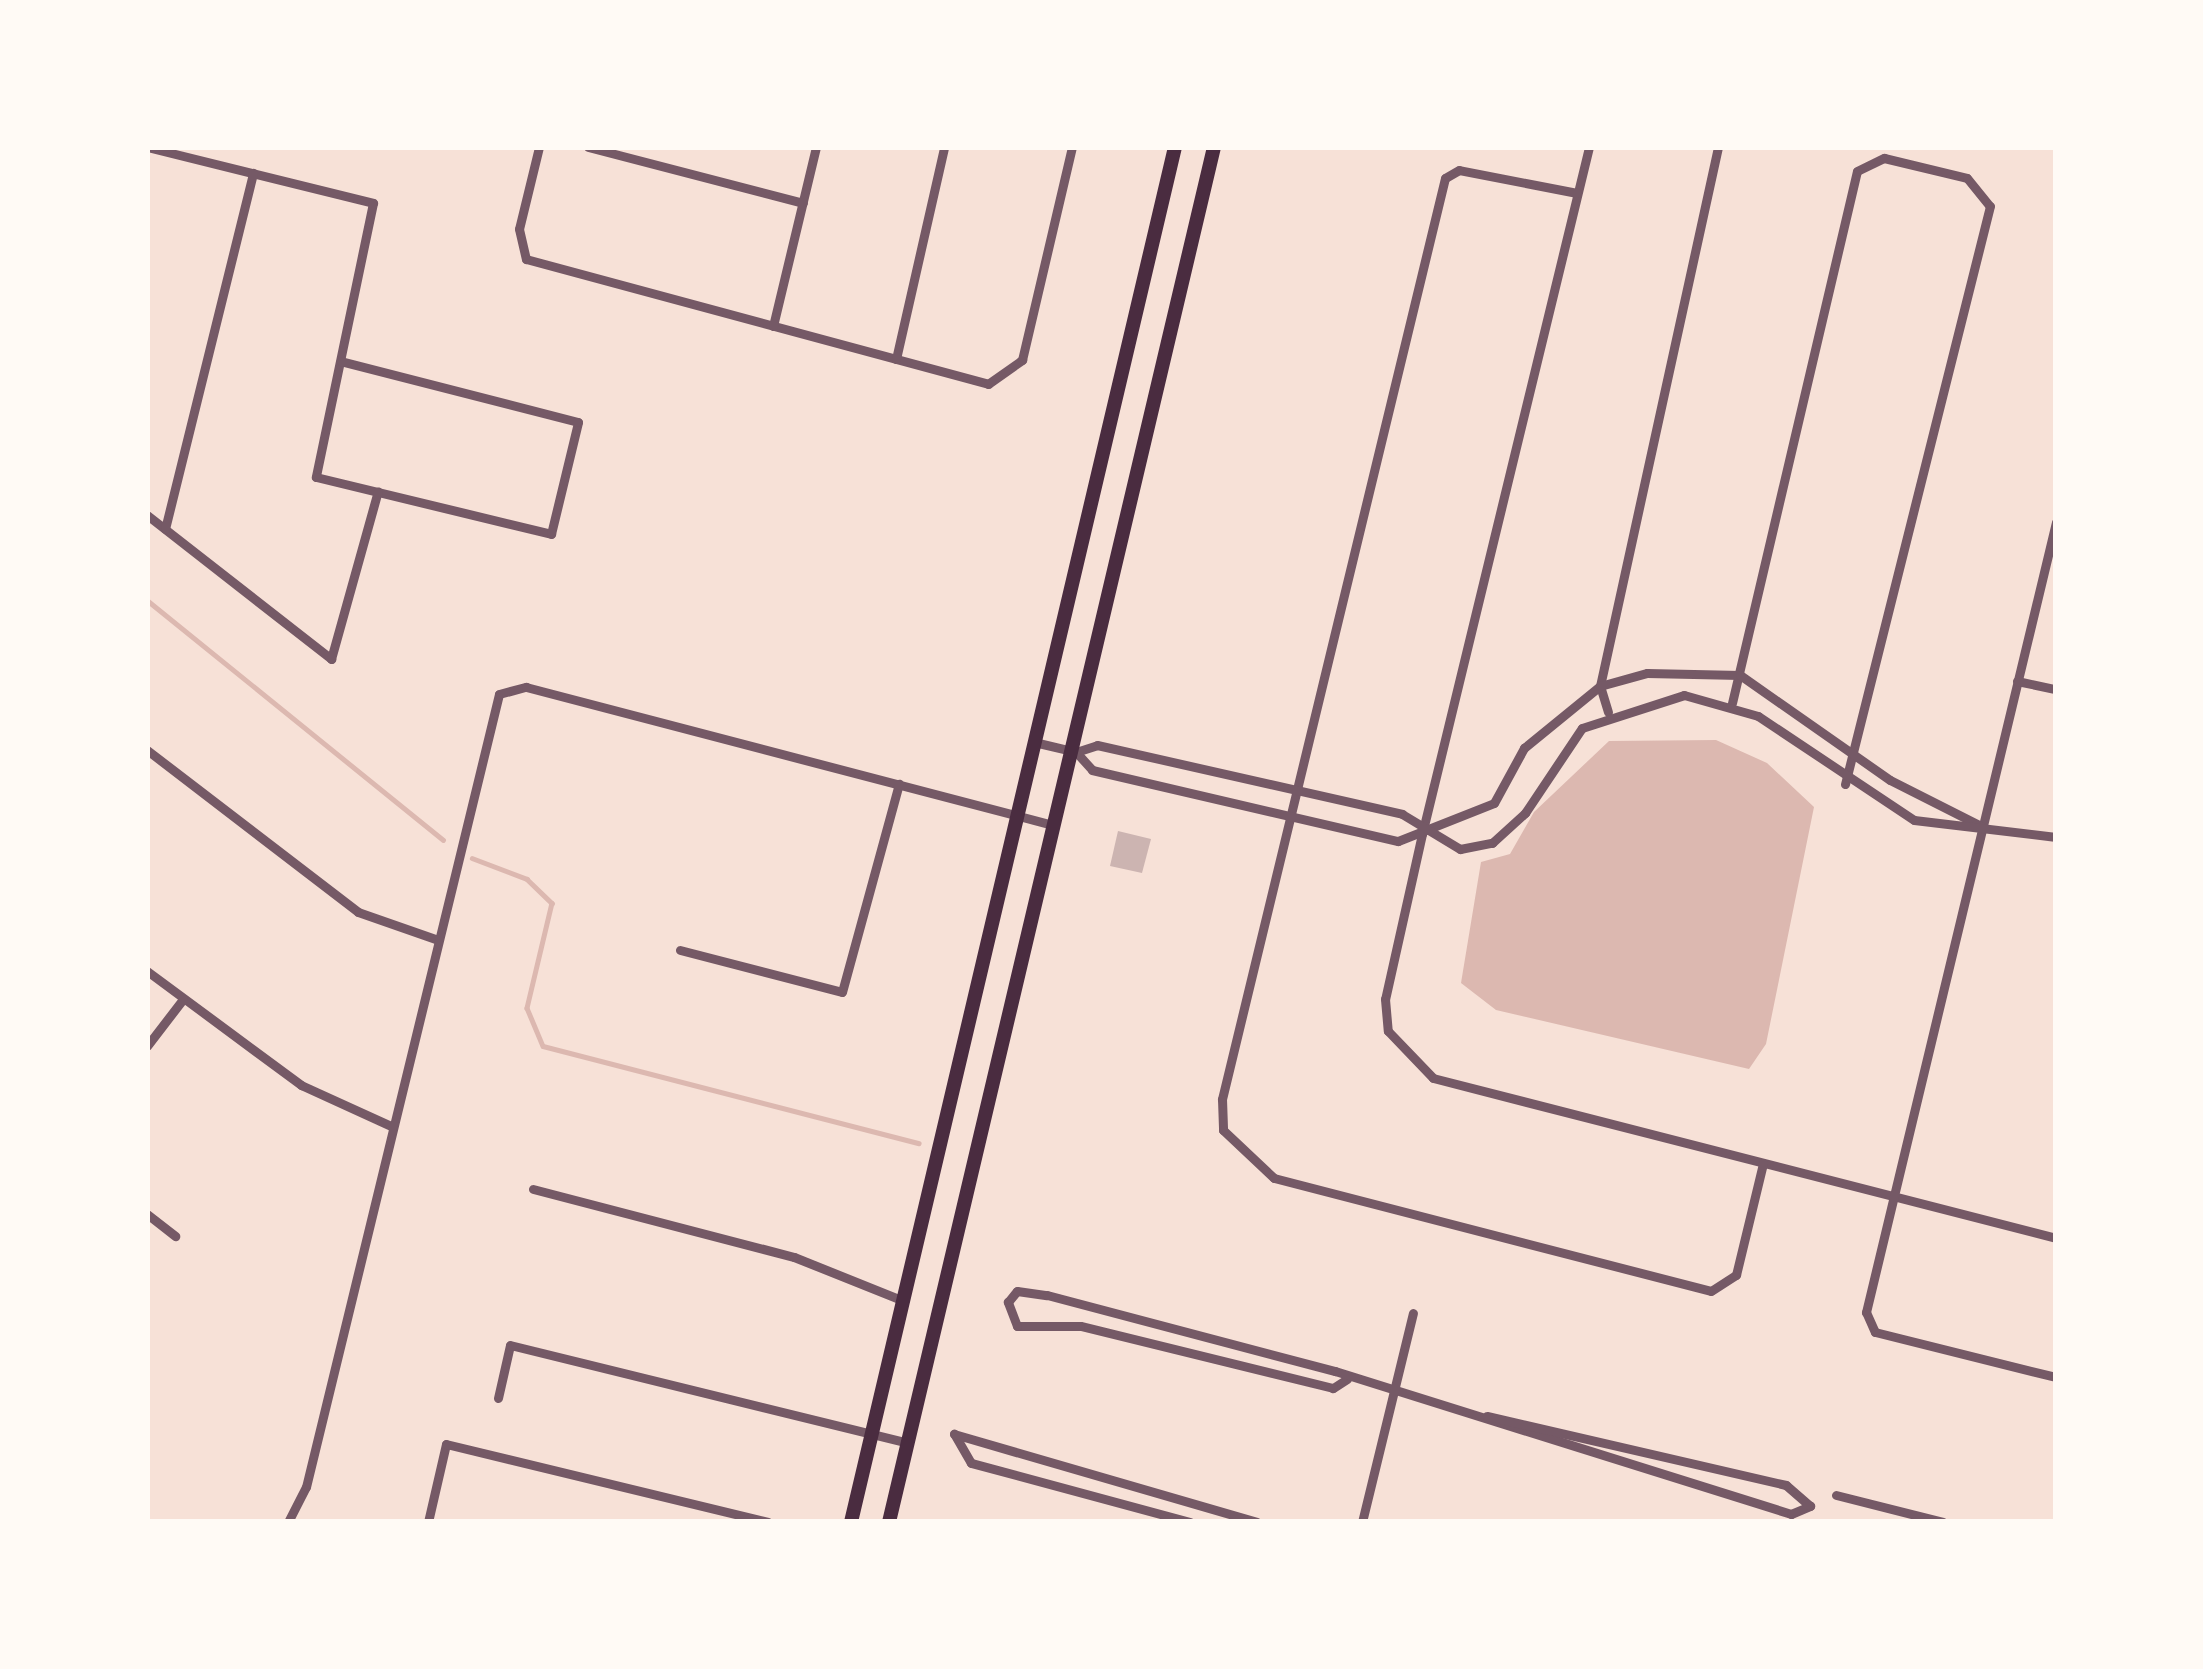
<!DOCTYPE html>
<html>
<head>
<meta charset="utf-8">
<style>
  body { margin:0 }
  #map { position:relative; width:2203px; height:1669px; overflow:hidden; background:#f7e1d7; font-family:"Fira Sans Condensed",sans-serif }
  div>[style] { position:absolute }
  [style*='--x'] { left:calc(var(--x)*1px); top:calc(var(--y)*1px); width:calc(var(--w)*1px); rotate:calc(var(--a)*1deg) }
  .water>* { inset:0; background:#dcb8b0 }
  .stream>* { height:4.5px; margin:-2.25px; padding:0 2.25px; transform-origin:2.25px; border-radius:2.25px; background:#dcb8b0 }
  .building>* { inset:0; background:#ccb4b1 }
  .minor>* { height:9px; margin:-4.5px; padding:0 4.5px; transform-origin:4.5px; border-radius:4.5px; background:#755966 }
  .secondary>* { height:14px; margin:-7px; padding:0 7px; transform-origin:7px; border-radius:7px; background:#4a2c40 }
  span { translate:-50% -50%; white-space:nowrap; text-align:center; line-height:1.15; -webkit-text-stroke:12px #fffaf5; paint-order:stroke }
  .frame { position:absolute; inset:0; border:150px solid #fffaf5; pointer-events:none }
</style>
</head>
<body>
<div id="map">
  <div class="water">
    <div style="clip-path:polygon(1716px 740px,1767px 763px,1814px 807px,1766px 1044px,1749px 1069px,1496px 1010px,1461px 983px,1481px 862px,1510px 854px,1534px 812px,1609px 741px)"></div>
  </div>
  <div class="stream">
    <div style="--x:147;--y:600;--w:381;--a:39"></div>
    <div style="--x:472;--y:858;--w:59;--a:20.9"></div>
    <div style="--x:527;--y:879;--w:35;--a:44"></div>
    <div style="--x:552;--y:903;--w:108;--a:103.4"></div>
    <div style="--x:527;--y:1008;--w:41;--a:67.2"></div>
    <div style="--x:543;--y:1046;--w:388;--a:14.5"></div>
  </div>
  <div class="building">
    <div style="clip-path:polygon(1118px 831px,1151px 839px,1142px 873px,1110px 866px)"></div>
  </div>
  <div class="minor">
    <div style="--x:147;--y:147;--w:233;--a:13.9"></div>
    <div style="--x:373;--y:203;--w:280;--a:101.8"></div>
    <div style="--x:316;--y:477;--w:242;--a:13.6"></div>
    <div style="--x:551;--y:534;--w:115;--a:-76.4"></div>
    <div style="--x:578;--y:422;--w:245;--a:-165.6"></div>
    <div style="--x:539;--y:147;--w:84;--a:103.7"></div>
    <div style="--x:519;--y:229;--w:31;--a:77"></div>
    <div style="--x:526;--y:259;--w:479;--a:15.1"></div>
    <div style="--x:988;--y:384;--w:42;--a:-35.2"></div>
    <div style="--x:1022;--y:360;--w:219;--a:-76.8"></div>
    <div style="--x:588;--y:147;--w:222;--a:14.6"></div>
    <div style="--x:1589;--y:147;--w:707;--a:103.66"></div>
    <div style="--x:1422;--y:834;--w:169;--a:102.6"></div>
    <div style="--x:1385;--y:999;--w:32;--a:85"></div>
    <div style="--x:1388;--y:1031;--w:65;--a:46.2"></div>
    <div style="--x:1433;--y:1078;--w:643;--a:14.4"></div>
    <div style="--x:1577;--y:193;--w:120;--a:-169"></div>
    <div style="--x:1459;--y:170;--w:16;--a:150"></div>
    <div style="--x:1445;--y:178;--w:948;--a:103.61"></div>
    <div style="--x:1222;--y:1099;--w:31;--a:88"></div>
    <div style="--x:1223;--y:1130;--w:70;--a:43.3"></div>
    <div style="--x:1274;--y:1178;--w:451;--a:14.5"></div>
    <div style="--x:1711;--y:1291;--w:30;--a:-33"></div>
    <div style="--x:1736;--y:1275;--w:115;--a:-76.4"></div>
    <div style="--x:773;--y:326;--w:184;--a:-76.5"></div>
    <div style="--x:896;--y:359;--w:217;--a:-77.2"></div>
    <div style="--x:147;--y:515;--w:234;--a:38"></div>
    <div style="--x:331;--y:659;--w:174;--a:-74.4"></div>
    <div style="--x:2056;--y:522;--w:813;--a:103.52"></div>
    <div style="--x:1866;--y:1312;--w:22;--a:66"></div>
    <div style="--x:1875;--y:1332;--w:187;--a:14"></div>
    <div style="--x:165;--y:529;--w:367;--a:-76.1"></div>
    <div style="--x:2017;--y:681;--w:40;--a:12"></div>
    <div style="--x:1732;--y:703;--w:546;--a:-76.78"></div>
    <div style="--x:1857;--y:171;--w:30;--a:-26"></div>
    <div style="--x:1884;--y:158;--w:85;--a:13.5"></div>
    <div style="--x:1967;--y:178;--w:36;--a:51"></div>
    <div style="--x:1990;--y:206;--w:596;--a:104.08"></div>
    <div style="--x:1608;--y:712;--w:27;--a:-107"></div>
    <div style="--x:1600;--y:686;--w:552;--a:-77.65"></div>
    <div style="--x:1034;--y:742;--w:43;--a:13.4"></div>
    <div style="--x:1076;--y:752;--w:24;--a:48"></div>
    <div style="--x:1092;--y:770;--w:314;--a:13.1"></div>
    <div style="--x:1398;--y:841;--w:103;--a:-21.6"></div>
    <div style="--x:1494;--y:803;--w:63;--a:-61.4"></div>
    <div style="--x:1524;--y:748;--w:98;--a:-39.2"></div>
    <div style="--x:1600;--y:686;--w:49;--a:-15.5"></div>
    <div style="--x:1647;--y:673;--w:93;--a:1.2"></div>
    <div style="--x:1740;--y:675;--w:183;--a:35"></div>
    <div style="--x:1890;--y:780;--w:102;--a:26.8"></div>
    <div style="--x:147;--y:750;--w:266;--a:37.5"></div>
    <div style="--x:358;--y:912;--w:85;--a:19.3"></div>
    <div style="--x:1076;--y:752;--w:22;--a:-18"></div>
    <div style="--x:1097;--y:745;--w:313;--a:12.7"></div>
    <div style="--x:1402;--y:814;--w:68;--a:31.1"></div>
    <div style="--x:1460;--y:849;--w:33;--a:-11"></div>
    <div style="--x:1492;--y:843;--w:45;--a:-42.3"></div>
    <div style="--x:1525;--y:813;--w:102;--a:-56.2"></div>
    <div style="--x:1582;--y:728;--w:107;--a:-17.9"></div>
    <div style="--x:1684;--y:695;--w:77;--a:15.8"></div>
    <div style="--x:1758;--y:716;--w:187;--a:33.7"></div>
    <div style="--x:1914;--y:820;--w:143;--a:6.8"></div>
    <div style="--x:680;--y:950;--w:167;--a:14.5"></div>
    <div style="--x:842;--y:992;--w:216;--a:-74.7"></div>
    <div style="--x:147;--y:971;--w:192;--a:36.5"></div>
    <div style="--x:301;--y:1085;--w:101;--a:24.5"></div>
    <div style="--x:147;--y:1046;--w:59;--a:-52.5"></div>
    <div style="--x:533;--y:1189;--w:270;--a:14.6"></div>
    <div style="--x:794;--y:1257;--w:118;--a:21.8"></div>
    <div style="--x:147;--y:1214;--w:36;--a:38"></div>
    <div style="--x:1347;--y:1379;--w:17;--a:147"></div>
    <div style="--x:1333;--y:1388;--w:260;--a:-166.2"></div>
    <div style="--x:1080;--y:1326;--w:63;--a:180"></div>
    <div style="--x:1017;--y:1326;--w:26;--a:-111"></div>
    <div style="--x:1008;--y:1302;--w:14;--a:-51"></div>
    <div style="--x:1017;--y:1291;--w:30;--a:8"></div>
    <div style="--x:1047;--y:1295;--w:298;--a:14.8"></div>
    <div style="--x:1335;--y:1371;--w:478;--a:17.4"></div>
    <div style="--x:1791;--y:1514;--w:21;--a:-23"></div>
    <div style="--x:1810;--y:1506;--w:32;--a:-139"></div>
    <div style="--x:1786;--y:1485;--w:307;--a:-167"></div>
    <div style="--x:498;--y:1398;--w:54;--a:-77.2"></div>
    <div style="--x:510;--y:1345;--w:410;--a:13.8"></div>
    <div style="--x:1836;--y:1495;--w:110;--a:14.2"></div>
    <div style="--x:288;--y:1522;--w:39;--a:-63"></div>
    <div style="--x:306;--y:1487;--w:816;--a:-76.32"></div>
    <div style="--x:499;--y:694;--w:28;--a:-15"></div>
    <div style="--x:526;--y:687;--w:545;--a:14.67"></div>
    <div style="--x:428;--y:1522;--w:80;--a:-77"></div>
    <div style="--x:446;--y:1444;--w:331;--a:13.6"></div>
    <div style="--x:1190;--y:1522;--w:227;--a:-164.9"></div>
    <div style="--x:971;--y:1463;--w:34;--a:-120"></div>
    <div style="--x:954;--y:1434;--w:315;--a:16.2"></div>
    <div style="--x:1362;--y:1522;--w:215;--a:-76.3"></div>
  </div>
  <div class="secondary">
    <div style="--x:851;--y:1522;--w:1413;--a:-76.74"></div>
    <div style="--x:889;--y:1522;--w:1413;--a:-76.7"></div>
  </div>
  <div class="frame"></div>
</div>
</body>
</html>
